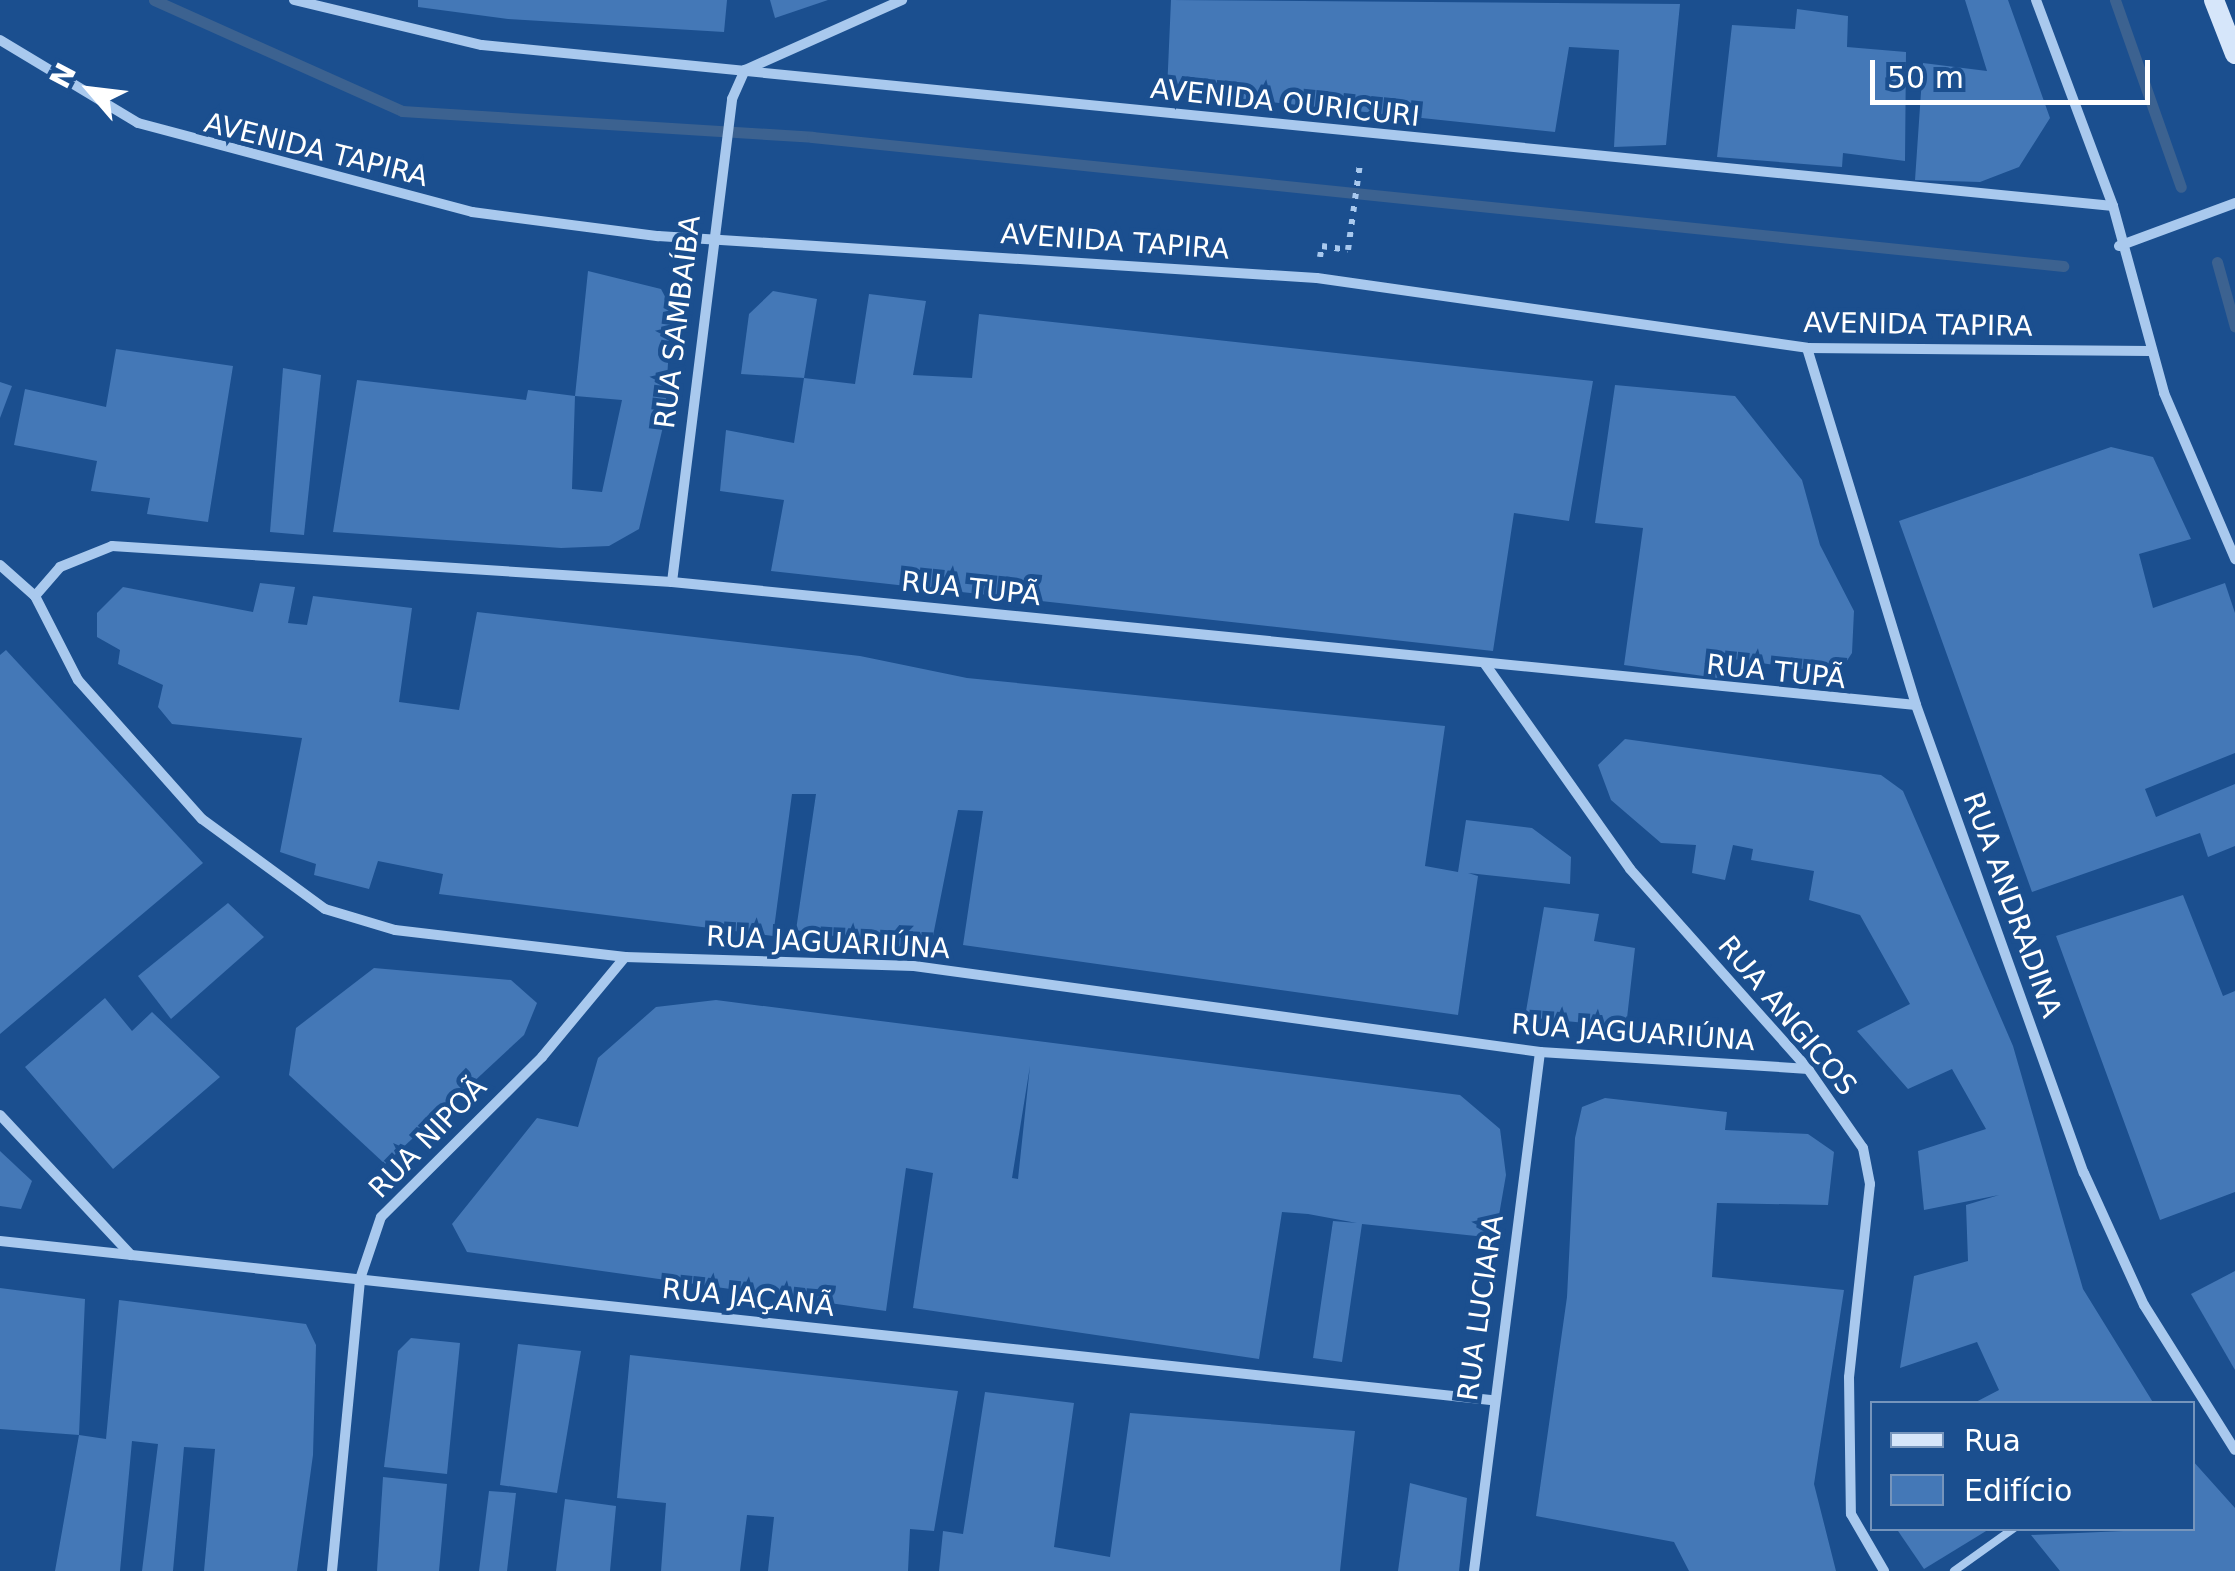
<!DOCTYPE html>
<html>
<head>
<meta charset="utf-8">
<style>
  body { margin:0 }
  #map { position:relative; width:2235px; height:1571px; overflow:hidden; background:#1b4f8f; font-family:"DejaVu Sans",sans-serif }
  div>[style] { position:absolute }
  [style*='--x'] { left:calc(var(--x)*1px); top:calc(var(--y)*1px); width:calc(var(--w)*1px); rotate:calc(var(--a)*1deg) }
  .stream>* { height:11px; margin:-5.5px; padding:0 5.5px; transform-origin:5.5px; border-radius:5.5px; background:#3c6290 }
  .building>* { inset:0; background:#4478b7 }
  .path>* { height:6px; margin-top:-3px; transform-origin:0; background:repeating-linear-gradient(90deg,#a9c9ee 0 5px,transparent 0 13px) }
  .lane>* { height:8px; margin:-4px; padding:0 4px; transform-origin:4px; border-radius:4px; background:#a9c9ee }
  .street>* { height:10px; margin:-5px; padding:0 5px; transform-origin:5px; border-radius:5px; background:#a9c9ee }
  .secondary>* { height:20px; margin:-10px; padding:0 10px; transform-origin:10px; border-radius:10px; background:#d6e6fa }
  span { translate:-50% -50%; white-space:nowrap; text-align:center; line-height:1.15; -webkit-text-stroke:9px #1b4f8f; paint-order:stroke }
  .street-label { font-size:28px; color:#fff }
  .legend { position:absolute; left:1870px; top:1401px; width:325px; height:130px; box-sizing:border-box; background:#1b4f8f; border:2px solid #7695bc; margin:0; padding:12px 18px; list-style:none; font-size:30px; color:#fff }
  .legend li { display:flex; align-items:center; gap:20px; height:50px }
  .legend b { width:50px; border:2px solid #7695bc }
  .north { position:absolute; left:40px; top:40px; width:100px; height:100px; -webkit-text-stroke:8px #1b4f8f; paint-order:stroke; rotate:298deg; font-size:28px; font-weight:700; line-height:40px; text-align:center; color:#fff }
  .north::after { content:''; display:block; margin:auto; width:35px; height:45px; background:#fff; clip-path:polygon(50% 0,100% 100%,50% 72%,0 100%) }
  .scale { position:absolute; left:1870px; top:60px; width:280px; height:45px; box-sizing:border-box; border:5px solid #fff; border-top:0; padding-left:12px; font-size:30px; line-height:35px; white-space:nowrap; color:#fff; -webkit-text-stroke:8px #1b4f8f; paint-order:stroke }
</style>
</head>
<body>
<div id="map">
  <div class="stream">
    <div style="--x:154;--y:0;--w:272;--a:24.1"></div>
    <div style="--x:402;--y:111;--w:411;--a:3.6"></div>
    <div style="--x:812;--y:137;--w:1258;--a:5.89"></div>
    <div style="--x:2115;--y:0;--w:198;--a:70.6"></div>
    <div style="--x:2217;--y:262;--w:67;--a:74.5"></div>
  </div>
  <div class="building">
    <div style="clip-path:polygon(418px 0,727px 0,724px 32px,508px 19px,418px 7px)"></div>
    <div style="clip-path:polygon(770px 0,828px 0,775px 18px)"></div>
    <div style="clip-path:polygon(1171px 0,1680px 4px,1666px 145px,1614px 147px,1619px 50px,1569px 47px,1555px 132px,1167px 91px)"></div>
    <div style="clip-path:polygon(1965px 0,2008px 0,2050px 118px,2019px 167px,1980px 182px,1915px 180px,1923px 63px,1987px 71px)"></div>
    <div style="clip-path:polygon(1797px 9px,1848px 16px,1847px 47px,1906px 52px,1905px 161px,1843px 153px,1842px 167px,1717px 157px,1732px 25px,1795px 29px)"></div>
    <div style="clip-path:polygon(588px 271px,661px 289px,671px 308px,665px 418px,639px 529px,609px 546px,561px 548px,333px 532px,357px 380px,526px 400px,528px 390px,575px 396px,572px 489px,602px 492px,622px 400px,575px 396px)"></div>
    <div style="clip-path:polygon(773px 291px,817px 299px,804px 378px,741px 374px,749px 314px)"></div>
    <div style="clip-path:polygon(869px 294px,926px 301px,913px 375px,972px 378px,979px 314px,1593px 381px,1569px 521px,1514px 513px,1493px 651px,771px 571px,784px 500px,720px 491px,726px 430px,794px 443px,804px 378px,855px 384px)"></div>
    <div style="clip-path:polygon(116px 349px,233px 366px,208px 522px,147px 514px,150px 498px,91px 491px,97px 461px,14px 445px,25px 389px,106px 407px)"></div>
    <div style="clip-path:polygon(283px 368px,321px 375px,304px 535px,270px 532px)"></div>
    <div style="clip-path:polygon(0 382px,12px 386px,0 418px)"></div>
    <div style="clip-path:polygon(1615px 385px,1735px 396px,1802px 480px,1820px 545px,1854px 611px,1852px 653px,1838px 674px,1726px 658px,1718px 678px,1624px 665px,1643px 528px,1595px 523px)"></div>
    <div style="clip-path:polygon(2111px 447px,2153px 457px,2191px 539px,2139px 554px,2153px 608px,2225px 583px,2235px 613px,2235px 753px,2145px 789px,2156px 817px,2235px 784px,2235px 846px,2208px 857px,2200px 833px,2032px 892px,1899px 521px)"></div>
    <div style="clip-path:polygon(260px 583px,295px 587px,288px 623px,307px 625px,313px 596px,412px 608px,399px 702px,459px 710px,477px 612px,860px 656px,967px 678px,1445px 726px,1425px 866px,1458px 872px,1466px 820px,1532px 828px,1571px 857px,1570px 884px,1468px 873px,1478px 876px,1458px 1015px,963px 945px,983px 811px,958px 810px,930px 951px,796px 930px,816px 794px,792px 794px,773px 936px,439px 894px,443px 874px,378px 861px,369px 889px,314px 875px,316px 864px,280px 852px,302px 738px,172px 724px,158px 707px,163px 685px,118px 664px,120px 650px,97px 637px,97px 613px,123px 587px,253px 612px)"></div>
    <div style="clip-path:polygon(6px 650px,203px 863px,0 1034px,0 655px)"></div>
    <div style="clip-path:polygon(1625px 739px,1881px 775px,1903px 791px,2013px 1046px,2083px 1289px,2154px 1404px,1972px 1404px,1999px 1390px,1977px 1342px,1900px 1368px,1914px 1276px,1968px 1261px,1966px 1205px,1999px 1195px,1924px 1210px,1918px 1151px,1986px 1129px,1952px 1069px,1908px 1089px,1857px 1031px,1910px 1004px,1860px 915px,1809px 900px,1814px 871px,1751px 860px,1753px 849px,1733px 845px,1725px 880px,1692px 873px,1696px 845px,1661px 843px,1611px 800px,1598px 765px)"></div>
    <div style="clip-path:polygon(2183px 895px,2223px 996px,2235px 991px,2235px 1192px,2160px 1220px,2056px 936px)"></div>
    <div style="clip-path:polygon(228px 903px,264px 937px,171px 1019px,138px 976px)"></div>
    <div style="clip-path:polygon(1544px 907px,1599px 914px,1594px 941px,1635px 948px,1626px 1027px,1525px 1017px)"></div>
    <div style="clip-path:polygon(374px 968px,511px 980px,537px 1003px,524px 1035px,385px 1164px,289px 1075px,296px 1028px)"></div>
    <div style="clip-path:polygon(105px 998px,132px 1031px,152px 1012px,220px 1077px,113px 1169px,25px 1067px)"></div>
    <div style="clip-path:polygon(evenodd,716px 1000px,1460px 1095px,1500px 1129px,1506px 1175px,1495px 1238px,1362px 1224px,1342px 1362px,1313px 1358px,1333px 1221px,1357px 1223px,1308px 1214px,1282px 1212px,1259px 1359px,913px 1308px,933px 1173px,906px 1168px,886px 1311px,467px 1252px,452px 1224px,537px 1118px,578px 1127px,598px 1058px,656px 1007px,716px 1000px,1030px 1066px,1018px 1179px,1012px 1178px,1030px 1066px)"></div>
    <div style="clip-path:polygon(1605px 1098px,1727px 1112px,1725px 1130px,1808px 1134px,1834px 1152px,1828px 1205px,1717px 1203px,1712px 1277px,1844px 1290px,1814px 1484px,1836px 1571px,1689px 1571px,1674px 1542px,1536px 1516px,1567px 1297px,1575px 1138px,1582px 1107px)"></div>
    <div style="clip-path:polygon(0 1151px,32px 1181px,21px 1209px,0 1206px)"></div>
    <div style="clip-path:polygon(2235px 1271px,2235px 1370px,2191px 1294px)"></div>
    <div style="clip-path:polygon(0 1288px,85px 1299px,79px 1435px,106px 1439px,119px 1300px,306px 1324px,316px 1345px,313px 1455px,297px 1571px,204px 1571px,215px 1449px,184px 1447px,173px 1571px,142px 1571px,158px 1444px,132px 1441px,120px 1571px,55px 1571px,79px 1435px,0 1429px)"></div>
    <div style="clip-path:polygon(411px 1338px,460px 1343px,447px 1474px,384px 1467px,398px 1351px)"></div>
    <div style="clip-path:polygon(518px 1344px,581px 1351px,557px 1493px,500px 1485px)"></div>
    <div style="clip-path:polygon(630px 1355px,958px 1391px,934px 1531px,910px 1529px,908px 1571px,768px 1571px,774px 1517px,747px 1515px,740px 1571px,661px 1571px,666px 1503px,617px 1498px)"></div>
    <div style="clip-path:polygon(985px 1392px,1074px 1403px,1054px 1547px,1110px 1557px,1130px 1413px,1355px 1431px,1340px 1571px,939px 1571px,943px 1531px,963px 1534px)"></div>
    <div style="clip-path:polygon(2192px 1460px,2235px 1508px,2235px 1571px,2060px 1571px,2031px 1535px,2192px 1528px)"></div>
    <div style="clip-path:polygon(383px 1477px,447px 1484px,439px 1571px,377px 1571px)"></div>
    <div style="clip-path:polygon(1410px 1483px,1467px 1498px,1459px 1571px,1398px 1571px)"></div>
    <div style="clip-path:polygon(489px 1491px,516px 1493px,507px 1571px,479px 1571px)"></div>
    <div style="clip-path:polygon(565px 1499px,616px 1506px,610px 1571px,556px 1571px)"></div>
    <div style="clip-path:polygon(1896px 1528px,1991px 1528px,1924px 1569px)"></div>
  </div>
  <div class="path">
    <div style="--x:1320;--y:257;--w:11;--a:-80"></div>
    <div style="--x:1322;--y:246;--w:26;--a:9"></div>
    <div style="--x:1348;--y:250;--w:88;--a:-82.1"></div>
  </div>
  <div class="lane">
    <div style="--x:1954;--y:1571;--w:74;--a:-35.6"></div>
  </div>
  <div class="street">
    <div style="--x:294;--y:0;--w:193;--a:13.5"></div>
    <div style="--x:482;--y:45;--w:1639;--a:5.64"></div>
    <div style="--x:2036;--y:0;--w:220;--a:69.5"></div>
    <div style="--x:2113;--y:206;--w:194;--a:74.7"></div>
    <div style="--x:2164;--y:393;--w:181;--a:66.8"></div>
    <div style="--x:0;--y:40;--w:161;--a:31"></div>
    <div style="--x:138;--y:123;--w:346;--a:14.9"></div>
    <div style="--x:472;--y:212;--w:188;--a:7.4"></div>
    <div style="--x:658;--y:236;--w:660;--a:3.65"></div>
    <div style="--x:1317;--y:278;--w:495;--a:8.1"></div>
    <div style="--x:1807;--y:348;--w:343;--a:0.5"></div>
    <div style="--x:2119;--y:246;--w:124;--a:-20.3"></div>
    <div style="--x:1807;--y:348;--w:373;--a:73"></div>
    <div style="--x:1916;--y:705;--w:497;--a:70.3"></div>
    <div style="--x:2084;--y:1173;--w:145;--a:65.6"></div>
    <div style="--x:2144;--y:1305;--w:171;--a:57.9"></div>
    <div style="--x:0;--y:565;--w:47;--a:41.5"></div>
    <div style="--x:35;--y:596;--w:94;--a:62.9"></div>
    <div style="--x:78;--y:680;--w:186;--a:48.3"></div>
    <div style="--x:202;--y:819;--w:152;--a:36.2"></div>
    <div style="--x:325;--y:909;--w:73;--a:16.7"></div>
    <div style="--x:395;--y:930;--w:232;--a:6.7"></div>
    <div style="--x:625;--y:957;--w:289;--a:1.8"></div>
    <div style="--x:914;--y:966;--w:632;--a:7.82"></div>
    <div style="--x:1540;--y:1052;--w:269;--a:3.6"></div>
    <div style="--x:672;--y:582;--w:487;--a:-82.9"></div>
    <div style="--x:732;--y:99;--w:32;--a:-66"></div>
    <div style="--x:745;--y:70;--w:172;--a:-24"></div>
    <div style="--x:35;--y:596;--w:38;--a:-49"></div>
    <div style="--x:60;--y:567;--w:56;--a:-22"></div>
    <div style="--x:112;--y:546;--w:561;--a:3.68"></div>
    <div style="--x:672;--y:582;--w:1250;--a:5.65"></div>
    <div style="--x:1485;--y:664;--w:251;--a:54.7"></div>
    <div style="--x:1630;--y:869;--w:268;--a:48.3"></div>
    <div style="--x:1808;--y:1069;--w:96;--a:55.2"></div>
    <div style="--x:1863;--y:1148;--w:37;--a:79"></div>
    <div style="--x:1870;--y:1184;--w:194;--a:96.2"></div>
    <div style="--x:1849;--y:1377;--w:137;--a:89.2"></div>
    <div style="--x:1851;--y:1514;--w:66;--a:59.9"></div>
    <div style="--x:0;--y:1115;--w:192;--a:46.9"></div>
    <div style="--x:0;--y:1241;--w:1499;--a:6.09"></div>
    <div style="--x:332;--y:1571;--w:293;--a:-84.5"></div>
    <div style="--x:360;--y:1279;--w:65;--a:-71.3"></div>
    <div style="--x:381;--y:1217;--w:227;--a:-44.8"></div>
    <div style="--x:542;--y:1057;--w:130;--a:-50.3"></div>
    <div style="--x:1474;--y:1571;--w:523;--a:-82.75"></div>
  </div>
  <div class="secondary">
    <div style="--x:2214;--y:0;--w:58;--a:68.7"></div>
  </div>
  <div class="street-label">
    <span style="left:1285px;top:103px;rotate:6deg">AVENIDA OURICURI</span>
    <span style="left:316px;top:150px;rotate:14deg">AVENIDA TAPIRA</span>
    <span style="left:1115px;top:242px;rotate:4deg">AVENIDA TAPIRA</span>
    <span style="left:678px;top:322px;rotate:-83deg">RUA SAMBAÍBA</span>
    <span style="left:1918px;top:325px;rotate:1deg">AVENIDA TAPIRA</span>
    <span style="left:971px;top:589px;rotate:6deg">RUA TUPÃ</span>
    <span style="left:1776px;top:672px;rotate:6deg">RUA TUPÃ</span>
    <span style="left:2012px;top:905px;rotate:70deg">RUA ANDRADINA</span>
    <span style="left:828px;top:943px;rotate:3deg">RUA JAGUARIÚNA</span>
    <span style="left:1787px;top:1016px;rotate:50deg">RUA ANGICOS</span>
    <span style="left:1633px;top:1033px;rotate:4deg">RUA JAGUARIÚNA</span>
    <span style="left:428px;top:1138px;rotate:-46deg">RUA NIPOÃ</span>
    <span style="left:748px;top:1298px;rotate:6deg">RUA JAÇANÃ</span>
    <span style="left:1481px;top:1308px;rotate:-82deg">RUA LUCIARA</span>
  </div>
  <ul class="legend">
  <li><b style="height:12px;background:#d6e6fa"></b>Rua</li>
  <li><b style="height:28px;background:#4478b7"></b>Edifício</li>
  </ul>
  <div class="north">N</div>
  <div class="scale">50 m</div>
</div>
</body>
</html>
